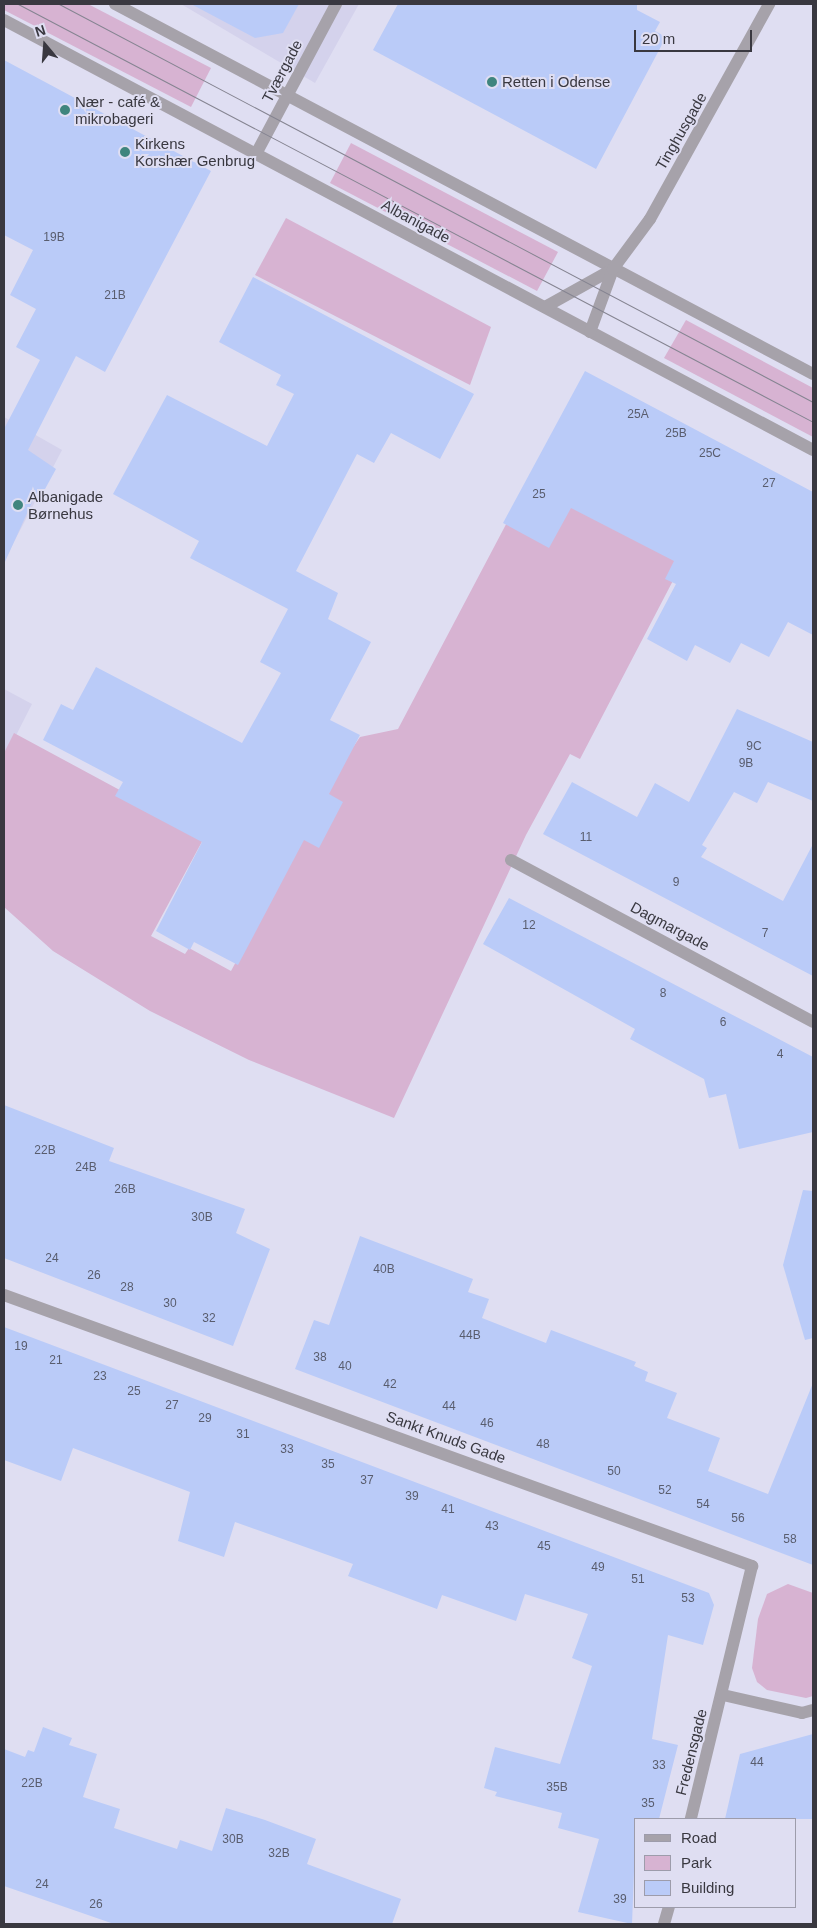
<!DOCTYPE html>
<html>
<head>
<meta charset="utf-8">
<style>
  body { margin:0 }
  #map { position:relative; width:817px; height:1928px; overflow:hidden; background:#dfdef2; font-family:Helvetica,sans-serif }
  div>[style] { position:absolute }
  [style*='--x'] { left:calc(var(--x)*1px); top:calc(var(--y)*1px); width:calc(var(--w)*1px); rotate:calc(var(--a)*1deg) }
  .built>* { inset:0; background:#d4d2ec }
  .green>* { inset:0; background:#d7b3d2 }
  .building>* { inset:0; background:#bacbf8 }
  .minor>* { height:12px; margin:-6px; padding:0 6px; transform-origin:6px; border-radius:6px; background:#a6a2aa }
  .tram>* { height:1px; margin:-0.5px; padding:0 0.5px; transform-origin:0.5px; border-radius:0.5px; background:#858491 }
  .dots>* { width:14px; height:14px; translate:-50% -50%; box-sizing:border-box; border:2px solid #dfdef2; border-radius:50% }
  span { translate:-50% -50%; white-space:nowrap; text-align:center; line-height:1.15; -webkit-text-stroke:4px #dfdef2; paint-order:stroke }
  .number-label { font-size:12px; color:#595d6e }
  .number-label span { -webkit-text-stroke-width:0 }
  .street-label { font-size:15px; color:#393840 }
  .poi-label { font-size:15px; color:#393840 }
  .left { translate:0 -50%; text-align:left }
  .frame { position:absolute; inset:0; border:5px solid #393840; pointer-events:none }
  .legend { position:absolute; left:634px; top:1818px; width:162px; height:90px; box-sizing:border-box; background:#dfdef2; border:1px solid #9d9cab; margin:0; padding:6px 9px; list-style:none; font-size:15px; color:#393840 }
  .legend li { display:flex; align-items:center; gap:10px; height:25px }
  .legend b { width:25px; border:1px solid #9d9cab }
  .north { position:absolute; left:20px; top:20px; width:50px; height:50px; -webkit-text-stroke:4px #dfdef2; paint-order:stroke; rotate:342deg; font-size:14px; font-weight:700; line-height:20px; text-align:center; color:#393840 }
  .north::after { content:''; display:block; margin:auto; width:18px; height:22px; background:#393840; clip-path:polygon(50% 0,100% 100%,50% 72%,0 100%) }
  .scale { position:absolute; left:634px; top:30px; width:118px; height:22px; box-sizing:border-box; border:2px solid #393840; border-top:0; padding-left:6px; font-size:15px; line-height:18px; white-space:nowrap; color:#393840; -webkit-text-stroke:4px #dfdef2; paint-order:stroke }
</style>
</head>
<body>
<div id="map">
  <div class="built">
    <div style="clip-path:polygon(181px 4px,359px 4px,315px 83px)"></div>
    <div style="clip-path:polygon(4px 417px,62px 450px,4px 561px)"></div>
    <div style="clip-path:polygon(4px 689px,32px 704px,4px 759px)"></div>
  </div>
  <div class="green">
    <div style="clip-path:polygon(4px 4px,88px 4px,211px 68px,191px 107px,4px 10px)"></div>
    <div style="clip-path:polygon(351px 143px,558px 252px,537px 291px,330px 183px)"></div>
    <div style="clip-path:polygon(286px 218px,491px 327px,470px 385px,255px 275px)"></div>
    <div style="clip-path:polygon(686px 320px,813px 388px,813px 437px,664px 358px)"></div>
    <div style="clip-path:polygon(581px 382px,739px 454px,580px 759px,570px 754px,526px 835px,394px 1118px,249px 1060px,150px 1011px,53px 951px,4px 907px,4px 753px,14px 733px,205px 836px,151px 936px,185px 954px,189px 948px,231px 971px,345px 759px,360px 737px,398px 729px)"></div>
    <div style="clip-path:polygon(788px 1584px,813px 1593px,813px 1696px,806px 1698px,767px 1690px,757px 1682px,752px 1668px,758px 1619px,767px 1594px)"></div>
  </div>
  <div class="building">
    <div style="clip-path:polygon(191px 4px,299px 4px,283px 33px,255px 38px)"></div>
    <div style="clip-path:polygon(398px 4px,637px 4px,637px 10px,660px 22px,655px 31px,666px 37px,596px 169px,373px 50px)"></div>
    <div style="clip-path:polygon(4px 60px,211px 171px,105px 372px,76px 356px,28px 450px,56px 469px,39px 500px,34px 498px,4px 564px,4px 429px,40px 360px,16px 347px,36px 309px,10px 295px,33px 250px,4px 235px)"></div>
    <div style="clip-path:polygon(253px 277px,474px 394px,440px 459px,391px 433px,374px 463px,357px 454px,296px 571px,338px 593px,328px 619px,371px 642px,330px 720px,360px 735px,329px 794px,343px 802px,319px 848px,304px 840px,238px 965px,194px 942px,190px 950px,156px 931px,202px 842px,115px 796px,123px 782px,43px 740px,61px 704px,73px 710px,96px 667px,242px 743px,281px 673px,260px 662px,288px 609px,190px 558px,199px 541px,113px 494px,167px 395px,267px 446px,294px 394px,276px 385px,281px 375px,219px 342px)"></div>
    <div style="clip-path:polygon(585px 371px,813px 492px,813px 635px,788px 622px,769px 657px,741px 643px,730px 663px,695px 645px,687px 661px,647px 639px,676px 584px,665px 579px,674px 561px,571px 508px,549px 548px,503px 523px)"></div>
    <div style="clip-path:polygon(737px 709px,813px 742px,813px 801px,768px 782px,757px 803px,734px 792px,702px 845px,707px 848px,701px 857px,783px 901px,813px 844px,813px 976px,543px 834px,572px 782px,637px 817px,655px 783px,689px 802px)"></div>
    <div style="clip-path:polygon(509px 898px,813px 1057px,813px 1132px,739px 1149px,726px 1094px,709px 1098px,704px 1079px,630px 1039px,635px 1029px,483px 944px)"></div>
    <div style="clip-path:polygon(4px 1105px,114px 1148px,109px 1161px,245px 1209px,236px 1233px,270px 1249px,233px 1346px,4px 1258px)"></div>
    <div style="clip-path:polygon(803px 1190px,813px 1191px,813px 1338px,805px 1340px,783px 1265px)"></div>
    <div style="clip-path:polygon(360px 1236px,473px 1279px,468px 1292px,489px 1299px,482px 1318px,546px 1343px,551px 1330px,636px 1362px,634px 1366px,648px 1372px,645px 1381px,677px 1393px,667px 1418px,720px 1438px,708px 1471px,768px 1494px,813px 1383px,813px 1565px,295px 1369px,314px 1320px,329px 1325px)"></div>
    <div style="clip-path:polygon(4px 1327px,709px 1593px,714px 1605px,703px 1645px,668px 1635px,652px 1739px,678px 1745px,659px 1819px,636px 1819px,632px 1924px,578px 1912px,599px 1839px,558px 1828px,562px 1813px,495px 1796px,497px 1792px,484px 1788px,495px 1747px,560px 1764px,592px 1666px,572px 1658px,588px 1614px,525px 1594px,516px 1621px,442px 1595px,437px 1609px,348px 1576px,353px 1564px,235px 1522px,224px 1557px,178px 1541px,190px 1492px,73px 1448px,61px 1481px,4px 1460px)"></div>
    <div style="clip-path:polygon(43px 1727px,72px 1738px,69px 1745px,97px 1754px,83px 1797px,120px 1809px,114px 1828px,177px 1849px,180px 1840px,212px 1851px,226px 1808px,265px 1820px,316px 1839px,307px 1864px,401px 1899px,392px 1924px,114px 1924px,4px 1886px,4px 1749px,25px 1757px,28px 1750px,34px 1752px)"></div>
    <div style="clip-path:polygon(813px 1734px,813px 1819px,725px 1819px,740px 1754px)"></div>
  </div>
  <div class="minor">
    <div style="--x:115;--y:4;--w:790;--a:27.93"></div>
    <div style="--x:4;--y:20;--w:916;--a:27.99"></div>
    <div style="--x:256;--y:154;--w:170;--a:-61.9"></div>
    <div style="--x:545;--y:307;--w:78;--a:-29.2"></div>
    <div style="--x:590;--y:332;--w:67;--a:-69.9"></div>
    <div style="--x:613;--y:269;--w:62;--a:-53.5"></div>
    <div style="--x:650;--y:219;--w:246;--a:-61"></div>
    <div style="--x:511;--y:860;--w:343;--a:28.2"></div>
    <div style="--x:4;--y:1295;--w:796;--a:19.92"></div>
    <div style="--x:752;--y:1566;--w:260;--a:103.6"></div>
    <div style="--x:723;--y:1695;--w:81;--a:12.8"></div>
    <div style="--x:802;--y:1713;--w:11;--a:-15"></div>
    <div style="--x:664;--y:1924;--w:18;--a:-74"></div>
  </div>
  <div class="tram">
    <div style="--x:18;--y:4;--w:898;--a:27.73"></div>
    <div style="--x:59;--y:4;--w:853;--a:27.83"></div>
  </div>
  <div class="dots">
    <div style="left:492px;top:82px;background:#3f857e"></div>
    <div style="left:65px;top:110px;background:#3f857e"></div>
    <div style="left:125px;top:152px;background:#3f857e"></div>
    <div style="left:18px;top:505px;background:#3f857e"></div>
  </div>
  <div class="number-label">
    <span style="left:54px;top:238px">19B</span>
    <span style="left:115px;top:296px">21B</span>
    <span style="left:638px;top:415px">25A</span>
    <span style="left:676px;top:434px">25B</span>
    <span style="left:710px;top:454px">25C</span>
    <span style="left:769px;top:484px">27</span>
    <span style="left:539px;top:495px">25</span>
    <span style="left:754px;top:747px">9C</span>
    <span style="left:746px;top:764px">9B</span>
    <span style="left:586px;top:838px">11</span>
    <span style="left:676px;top:883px">9</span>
    <span style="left:529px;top:926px">12</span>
    <span style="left:765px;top:934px">7</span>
    <span style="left:663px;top:994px">8</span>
    <span style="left:723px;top:1023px">6</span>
    <span style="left:780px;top:1055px">4</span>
    <span style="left:45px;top:1151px">22B</span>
    <span style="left:86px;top:1168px">24B</span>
    <span style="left:125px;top:1190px">26B</span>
    <span style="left:202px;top:1218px">30B</span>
    <span style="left:52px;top:1259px">24</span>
    <span style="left:384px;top:1270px">40B</span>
    <span style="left:94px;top:1276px">26</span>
    <span style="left:127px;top:1288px">28</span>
    <span style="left:170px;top:1304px">30</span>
    <span style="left:209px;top:1319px">32</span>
    <span style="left:470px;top:1336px">44B</span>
    <span style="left:21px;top:1347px">19</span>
    <span style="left:320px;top:1358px">38</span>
    <span style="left:56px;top:1361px">21</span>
    <span style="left:345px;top:1367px">40</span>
    <span style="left:100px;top:1377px">23</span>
    <span style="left:390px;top:1385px">42</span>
    <span style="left:134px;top:1392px">25</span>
    <span style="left:172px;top:1406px">27</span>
    <span style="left:449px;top:1407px">44</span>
    <span style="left:205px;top:1419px">29</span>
    <span style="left:487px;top:1424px">46</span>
    <span style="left:243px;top:1435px">31</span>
    <span style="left:543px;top:1445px">48</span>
    <span style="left:287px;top:1450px">33</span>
    <span style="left:328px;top:1465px">35</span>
    <span style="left:614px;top:1472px">50</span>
    <span style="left:367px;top:1481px">37</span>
    <span style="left:665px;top:1491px">52</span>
    <span style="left:412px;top:1497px">39</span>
    <span style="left:703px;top:1505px">54</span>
    <span style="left:448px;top:1510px">41</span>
    <span style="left:738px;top:1519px">56</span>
    <span style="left:492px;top:1527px">43</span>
    <span style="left:790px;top:1540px">58</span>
    <span style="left:544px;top:1547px">45</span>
    <span style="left:598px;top:1568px">49</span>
    <span style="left:638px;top:1580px">51</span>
    <span style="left:688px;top:1599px">53</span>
    <span style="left:757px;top:1763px">44</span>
    <span style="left:659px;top:1766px">33</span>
    <span style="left:32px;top:1784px">22B</span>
    <span style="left:557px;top:1788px">35B</span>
    <span style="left:648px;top:1804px">35</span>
    <span style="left:233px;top:1840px">30B</span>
    <span style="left:279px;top:1854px">32B</span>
    <span style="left:42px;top:1885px">24</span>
    <span style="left:620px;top:1900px">39</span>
    <span style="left:96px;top:1905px">26</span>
  </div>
  <div class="street-label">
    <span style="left:282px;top:71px;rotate:-62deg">Tværgade</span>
    <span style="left:681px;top:131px;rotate:-60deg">Tinghusgade</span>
    <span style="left:416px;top:221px;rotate:28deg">Albanigade</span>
    <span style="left:670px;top:926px;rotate:28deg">Dagmargade</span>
    <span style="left:446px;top:1437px;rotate:20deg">Sankt Knuds Gade</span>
    <span style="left:691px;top:1752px;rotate:-76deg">Fredensgade</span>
  </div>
  <div class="poi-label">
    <span class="left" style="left:502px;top:82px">Retten i Odense</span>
    <span class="left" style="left:75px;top:110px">Nær - café &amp;<br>mikrobageri</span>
    <span class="left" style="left:135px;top:152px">Kirkens<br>Korshær Genbrug</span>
    <span class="left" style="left:28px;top:505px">Albanigade<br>Børnehus</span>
  </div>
  <div class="frame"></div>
  <ul class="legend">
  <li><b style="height:6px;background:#a6a2aa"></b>Road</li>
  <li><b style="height:14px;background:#d7b3d2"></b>Park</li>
  <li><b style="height:14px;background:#bacbf8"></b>Building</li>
  </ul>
  <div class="north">N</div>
  <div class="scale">20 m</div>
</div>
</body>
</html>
